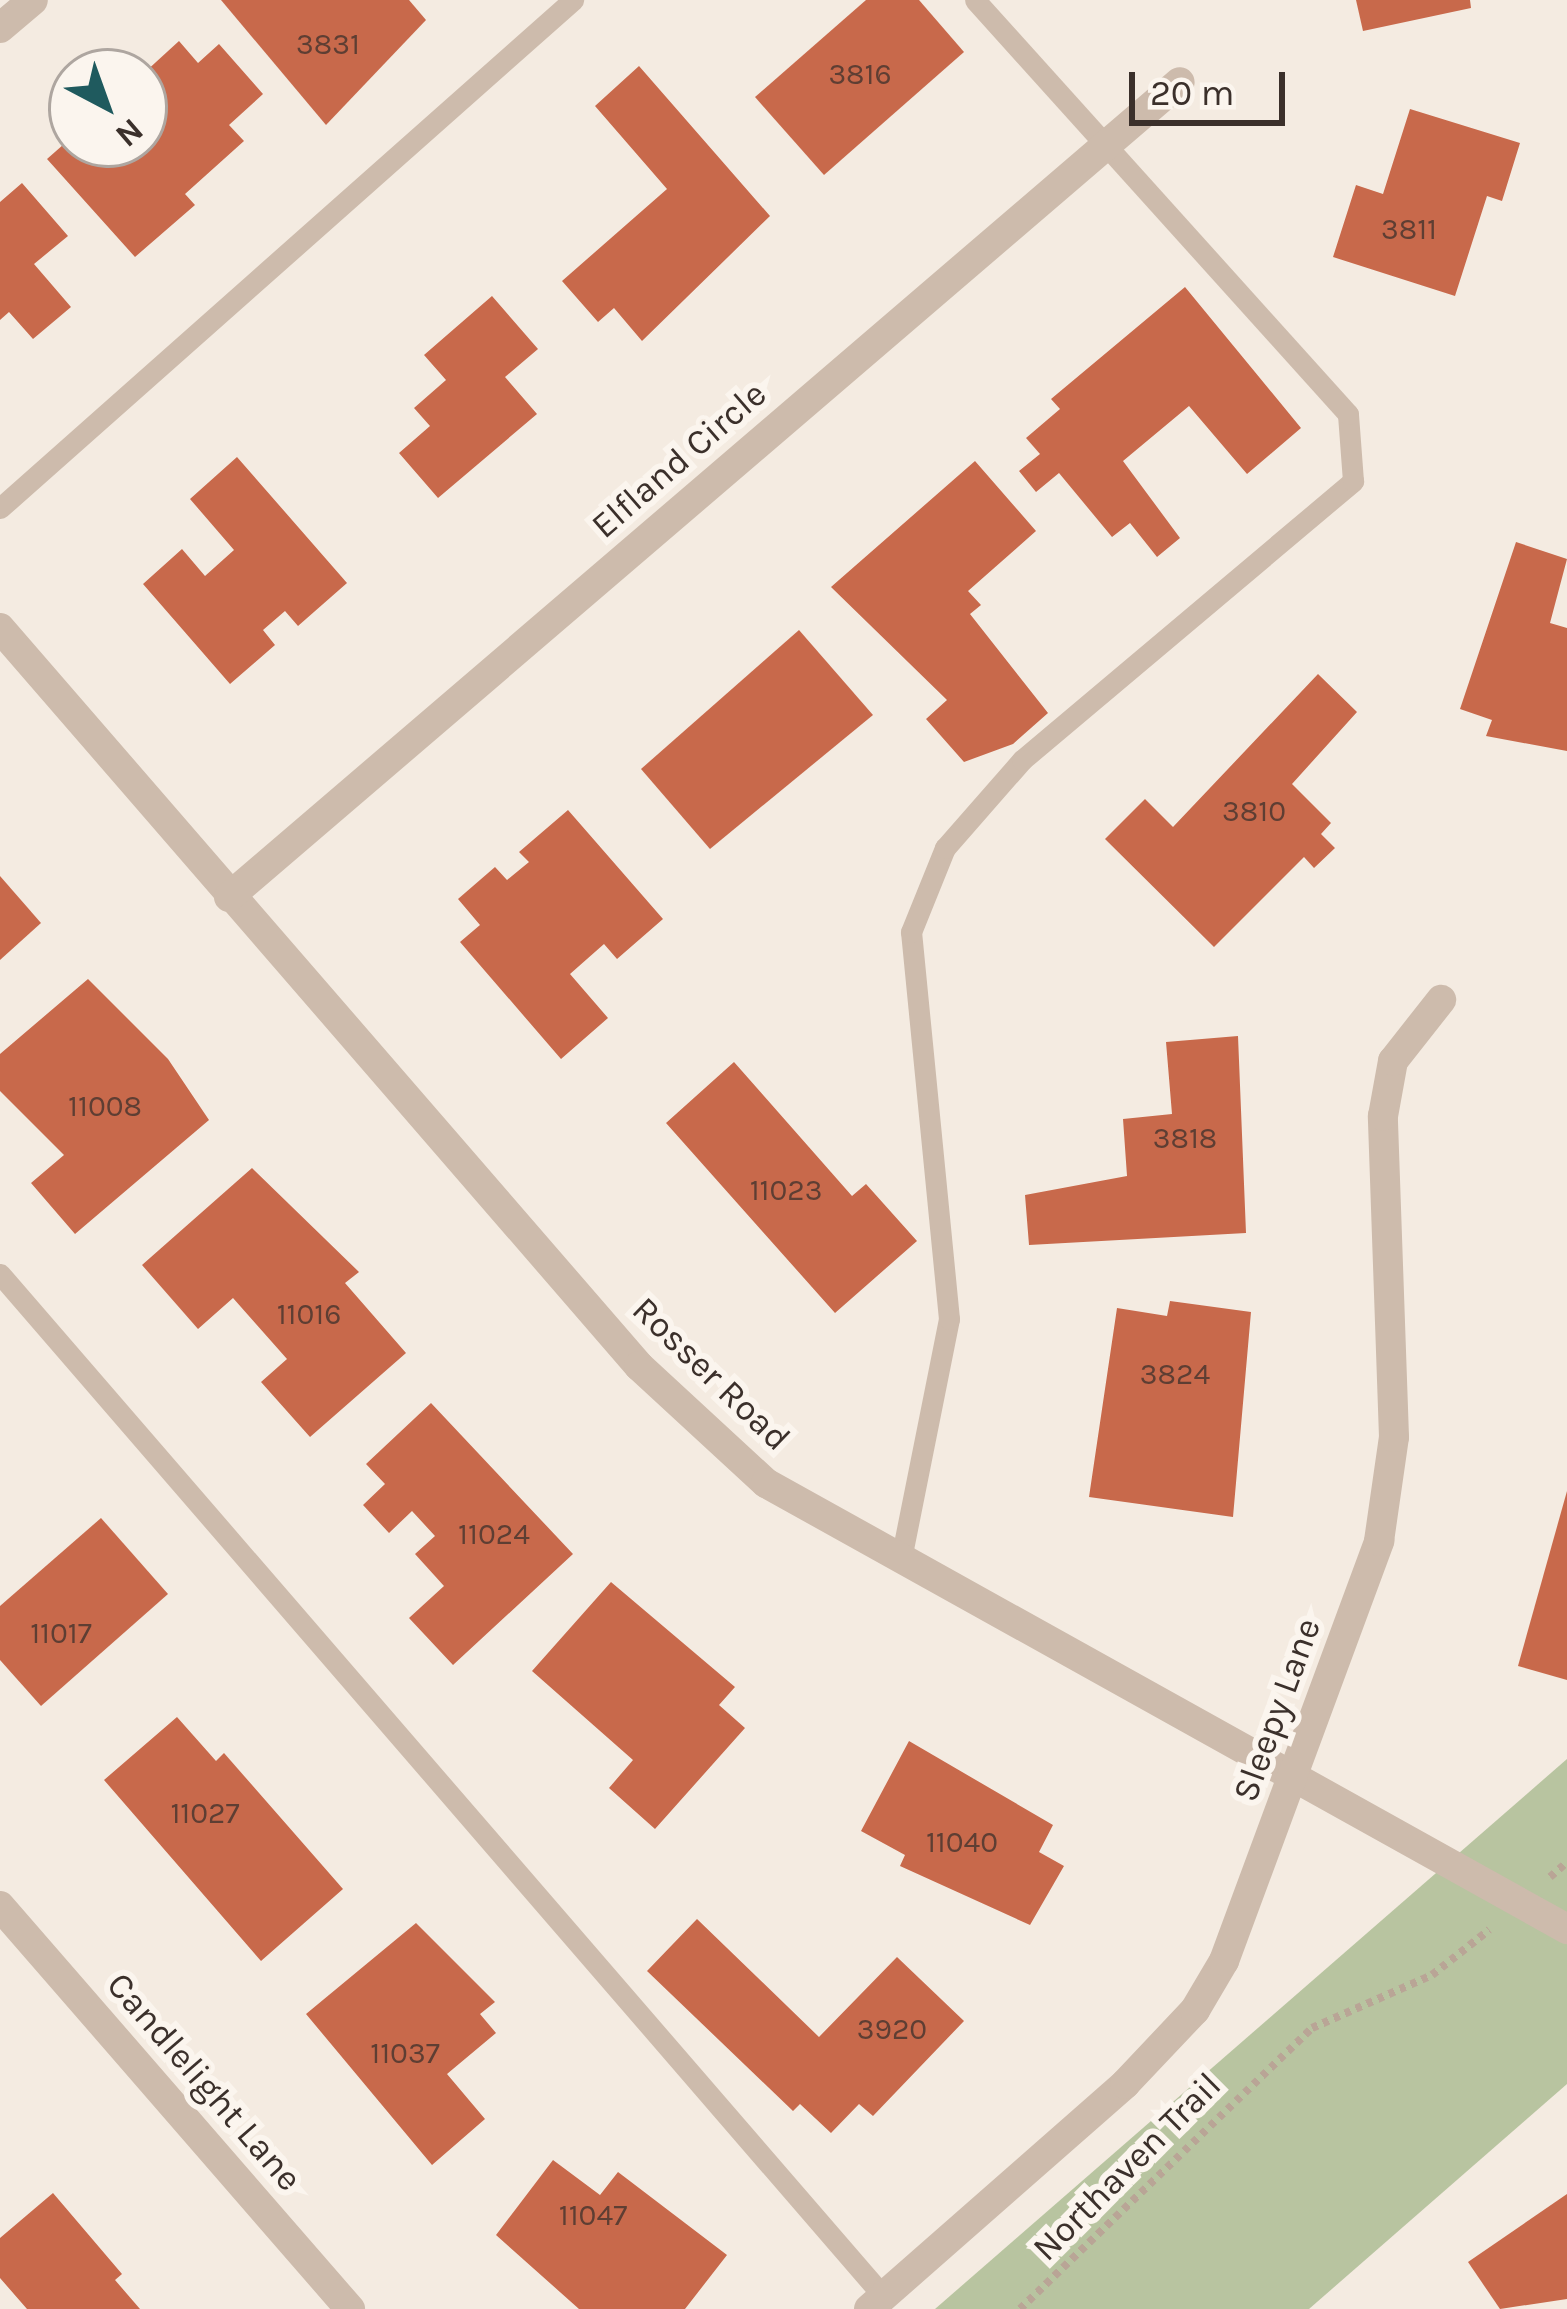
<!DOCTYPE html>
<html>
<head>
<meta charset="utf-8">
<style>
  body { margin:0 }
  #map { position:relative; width:1567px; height:2309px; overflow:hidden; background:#f4ebe1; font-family:Karla,sans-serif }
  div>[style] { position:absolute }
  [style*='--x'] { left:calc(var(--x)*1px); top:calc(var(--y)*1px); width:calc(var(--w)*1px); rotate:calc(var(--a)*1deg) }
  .green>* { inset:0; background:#b8c4a0 }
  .building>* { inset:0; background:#c8694b }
  .path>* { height:8px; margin-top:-4px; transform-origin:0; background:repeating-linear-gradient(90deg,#b9a596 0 6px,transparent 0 12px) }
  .service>* { height:21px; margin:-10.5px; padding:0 10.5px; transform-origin:10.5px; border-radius:10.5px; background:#cdbbac }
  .minor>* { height:30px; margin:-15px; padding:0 15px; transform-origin:15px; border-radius:15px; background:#cdbbac }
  span { translate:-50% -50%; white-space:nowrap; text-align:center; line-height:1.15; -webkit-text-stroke:12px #fbf5ee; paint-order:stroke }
  .number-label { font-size:30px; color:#5e3e33 }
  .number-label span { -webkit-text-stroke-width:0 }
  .street-label { font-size:36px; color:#3b302b }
  .north { position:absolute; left:48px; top:48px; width:120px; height:120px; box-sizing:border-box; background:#fbf5ee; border:3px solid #aea6a0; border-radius:50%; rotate:139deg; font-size:33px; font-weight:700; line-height:48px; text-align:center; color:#3b302b }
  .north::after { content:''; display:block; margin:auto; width:42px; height:54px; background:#1f5a5e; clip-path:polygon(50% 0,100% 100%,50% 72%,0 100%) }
  .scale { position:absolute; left:1129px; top:72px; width:156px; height:54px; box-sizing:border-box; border:6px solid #3b302b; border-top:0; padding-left:15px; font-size:36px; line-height:42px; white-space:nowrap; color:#3b302b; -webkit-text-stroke:9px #fbf5ee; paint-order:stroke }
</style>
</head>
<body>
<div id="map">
  <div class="green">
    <div style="clip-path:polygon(1567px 1759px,1567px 2084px,1309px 2309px,935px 2309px)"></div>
  </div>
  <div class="building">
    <div style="clip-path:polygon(221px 0,409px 0,426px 20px,326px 125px)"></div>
    <div style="clip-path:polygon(866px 0,919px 0,964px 52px,824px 175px,755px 97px)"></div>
    <div style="clip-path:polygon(1356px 0,1470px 0,1471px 8px,1363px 31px)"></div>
    <div style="clip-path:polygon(179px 41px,198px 63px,219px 44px,263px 94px,229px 125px,244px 141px,185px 194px,195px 205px,135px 257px,47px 159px,72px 137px,144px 144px,144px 73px)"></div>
    <div style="clip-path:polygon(639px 66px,770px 216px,642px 341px,614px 308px,598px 322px,562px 281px,667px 189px,595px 106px)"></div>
    <div style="clip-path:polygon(1410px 109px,1520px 143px,1502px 201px,1487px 196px,1455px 296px,1333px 257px,1356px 185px,1383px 194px)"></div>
    <div style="clip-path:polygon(22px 183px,68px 236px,34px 264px,71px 307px,33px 339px,9px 312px,0 320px,0 202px)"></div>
    <div style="clip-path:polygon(1185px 287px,1301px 428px,1247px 474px,1189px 406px,1123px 461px,1180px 538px,1157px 557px,1130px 523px,1112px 537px,1059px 473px,1036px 492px,1019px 471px,1040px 454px,1026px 438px,1060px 409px,1051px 399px)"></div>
    <div style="clip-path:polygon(492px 296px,538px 349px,505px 377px,537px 414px,438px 498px,399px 453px,430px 426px,414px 408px,446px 380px,424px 355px)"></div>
    <div style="clip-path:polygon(237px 457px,347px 583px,298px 626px,285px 611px,263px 630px,275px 645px,230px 684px,143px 584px,182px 549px,205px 576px,234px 550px,190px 499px)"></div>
    <div style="clip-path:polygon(975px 461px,1036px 531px,968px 591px,981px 605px,970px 614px,1048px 713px,1013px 744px,964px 762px,926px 719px,947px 700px,831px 587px)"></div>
    <div style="clip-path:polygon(1516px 542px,1567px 559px,1550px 623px,1567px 628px,1567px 751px,1486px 736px,1492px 720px,1460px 709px)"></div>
    <div style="clip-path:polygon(799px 630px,873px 715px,710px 849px,641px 769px)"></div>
    <div style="clip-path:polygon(1318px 674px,1357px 712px,1292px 784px,1331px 823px,1321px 834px,1335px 848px,1314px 868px,1304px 857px,1214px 947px,1105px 839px,1145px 799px,1173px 827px)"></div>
    <div style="clip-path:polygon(568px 810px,663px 919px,617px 959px,604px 944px,570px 974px,608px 1018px,561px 1059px,460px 942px,480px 925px,458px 899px,495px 867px,507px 880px,529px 862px,519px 852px)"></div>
    <div style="clip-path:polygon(0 876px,41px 923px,0 960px)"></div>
    <div style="clip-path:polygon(88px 979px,168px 1059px,209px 1120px,75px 1234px,31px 1183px,64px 1155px,0 1091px,0 1054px)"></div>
    <div style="clip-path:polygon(1238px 1036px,1246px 1233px,1029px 1245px,1025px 1195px,1127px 1176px,1123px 1119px,1172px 1114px,1166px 1042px)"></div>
    <div style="clip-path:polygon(734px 1062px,852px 1196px,866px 1184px,917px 1241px,835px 1313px,666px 1123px)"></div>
    <div style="clip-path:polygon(252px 1168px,359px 1272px,345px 1283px,406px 1353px,310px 1437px,261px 1382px,287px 1359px,233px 1298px,198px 1329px,142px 1265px)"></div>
    <div style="clip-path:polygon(1170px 1301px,1251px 1312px,1233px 1517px,1089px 1497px,1117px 1308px,1167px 1316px)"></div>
    <div style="clip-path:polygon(431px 1403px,573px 1554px,453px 1665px,409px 1618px,444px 1586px,415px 1554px,435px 1536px,412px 1511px,389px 1533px,363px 1505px,385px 1484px,366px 1464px)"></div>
    <div style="clip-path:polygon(1567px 1491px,1567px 1680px,1518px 1666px)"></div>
    <div style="clip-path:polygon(101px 1518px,168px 1594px,41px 1706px,0 1660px,0 1606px)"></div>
    <div style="clip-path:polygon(611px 1582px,735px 1687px,719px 1705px,745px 1728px,655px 1829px,609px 1788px,633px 1760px,532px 1671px)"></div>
    <div style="clip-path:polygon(177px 1717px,216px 1761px,224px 1753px,343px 1889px,261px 1961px,104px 1780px)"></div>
    <div style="clip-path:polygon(909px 1741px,1053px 1825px,1039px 1852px,1064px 1866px,1030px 1925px,900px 1866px,905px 1855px,861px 1831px)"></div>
    <div style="clip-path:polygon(697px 1919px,819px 2037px,897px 1957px,964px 2021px,873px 2116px,859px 2104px,831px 2133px,800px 2104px,793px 2111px,647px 1971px)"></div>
    <div style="clip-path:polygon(416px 1923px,495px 2002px,480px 2014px,496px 2033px,447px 2074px,485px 2119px,432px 2165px,306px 2014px)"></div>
    <div style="clip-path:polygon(553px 2160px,600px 2195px,618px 2172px,727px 2255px,685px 2309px,579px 2309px,496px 2235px)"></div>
    <div style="clip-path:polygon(53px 2193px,122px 2274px,115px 2280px,140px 2309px,27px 2309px,0 2278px,0 2238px)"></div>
    <div style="clip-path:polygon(1567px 2194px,1567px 2299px,1500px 2309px,1468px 2262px)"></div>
  </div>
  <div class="path">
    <div style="--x:1550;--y:1877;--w:23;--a:-41"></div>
    <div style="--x:1020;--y:2309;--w:405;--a:-43.9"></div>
    <div style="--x:1312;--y:2028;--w:131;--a:-23.8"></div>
    <div style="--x:1432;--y:1975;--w:73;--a:-38.3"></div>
  </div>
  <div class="service">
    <div style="--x:0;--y:508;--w:766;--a:-41.56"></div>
    <div style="--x:0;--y:1274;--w:1351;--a:49.17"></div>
    <div style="--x:901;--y:1559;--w:245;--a:-78.7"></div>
    <div style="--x:949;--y:1319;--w:389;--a:-95.6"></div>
    <div style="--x:911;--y:932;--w:91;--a:-68"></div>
    <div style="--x:945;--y:848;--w:117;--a:-48.8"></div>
    <div style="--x:1022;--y:760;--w:433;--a:-40.1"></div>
    <div style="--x:1353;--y:481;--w:67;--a:-94.3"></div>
    <div style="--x:1348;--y:414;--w:557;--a:-132.02"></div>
  </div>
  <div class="minor">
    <div style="--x:0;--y:28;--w:43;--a:-40.3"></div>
    <div style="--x:0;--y:628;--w:976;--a:49.11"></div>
    <div style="--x:639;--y:1366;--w:173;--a:42.7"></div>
    <div style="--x:766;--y:1483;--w:917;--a:29.11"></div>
    <div style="--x:229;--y:897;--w:1252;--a:-40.6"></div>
    <div style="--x:0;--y:1906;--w:534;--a:49.03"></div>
    <div style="--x:869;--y:2309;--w:341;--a:-41.3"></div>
    <div style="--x:1125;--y:2084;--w:102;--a:-46.6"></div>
    <div style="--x:1195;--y:2010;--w:57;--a:-59.4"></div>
    <div style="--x:1224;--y:1961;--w:448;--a:-69.7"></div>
    <div style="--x:1379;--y:1541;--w:105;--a:-81.8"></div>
    <div style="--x:1394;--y:1437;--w:321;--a:-92"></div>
    <div style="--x:1383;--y:1116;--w:56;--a:-79.7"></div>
    <div style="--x:1393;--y:1061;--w:78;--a:-51.8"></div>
  </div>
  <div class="number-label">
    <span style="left:328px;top:44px">3831</span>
    <span style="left:860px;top:74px">3816</span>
    <span style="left:1409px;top:229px">3811</span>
    <span style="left:1254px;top:811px">3810</span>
    <span style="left:105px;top:1106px">11008</span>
    <span style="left:1185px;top:1138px">3818</span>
    <span style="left:786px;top:1190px">11023</span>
    <span style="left:309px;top:1314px">11016</span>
    <span style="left:1175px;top:1374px">3824</span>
    <span style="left:494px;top:1534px">11024</span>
    <span style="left:61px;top:1633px">11017</span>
    <span style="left:205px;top:1813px">11027</span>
    <span style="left:962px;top:1842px">11040</span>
    <span style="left:892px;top:2029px">3920</span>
    <span style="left:405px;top:2053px">11037</span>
    <span style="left:593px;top:2215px">11047</span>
  </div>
  <div class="street-label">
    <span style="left:679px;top:460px;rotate:-41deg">Elfland Circle</span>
    <span style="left:711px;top:1374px;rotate:44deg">Rosser Road</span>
    <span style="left:1277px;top:1710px;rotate:-70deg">Sleepy Lane</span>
    <span style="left:204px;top:2082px;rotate:49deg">Candlelight Lane</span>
    <span style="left:1127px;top:2167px;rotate:-45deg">Northaven Trail</span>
  </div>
  <div class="north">N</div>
  <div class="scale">20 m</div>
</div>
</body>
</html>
